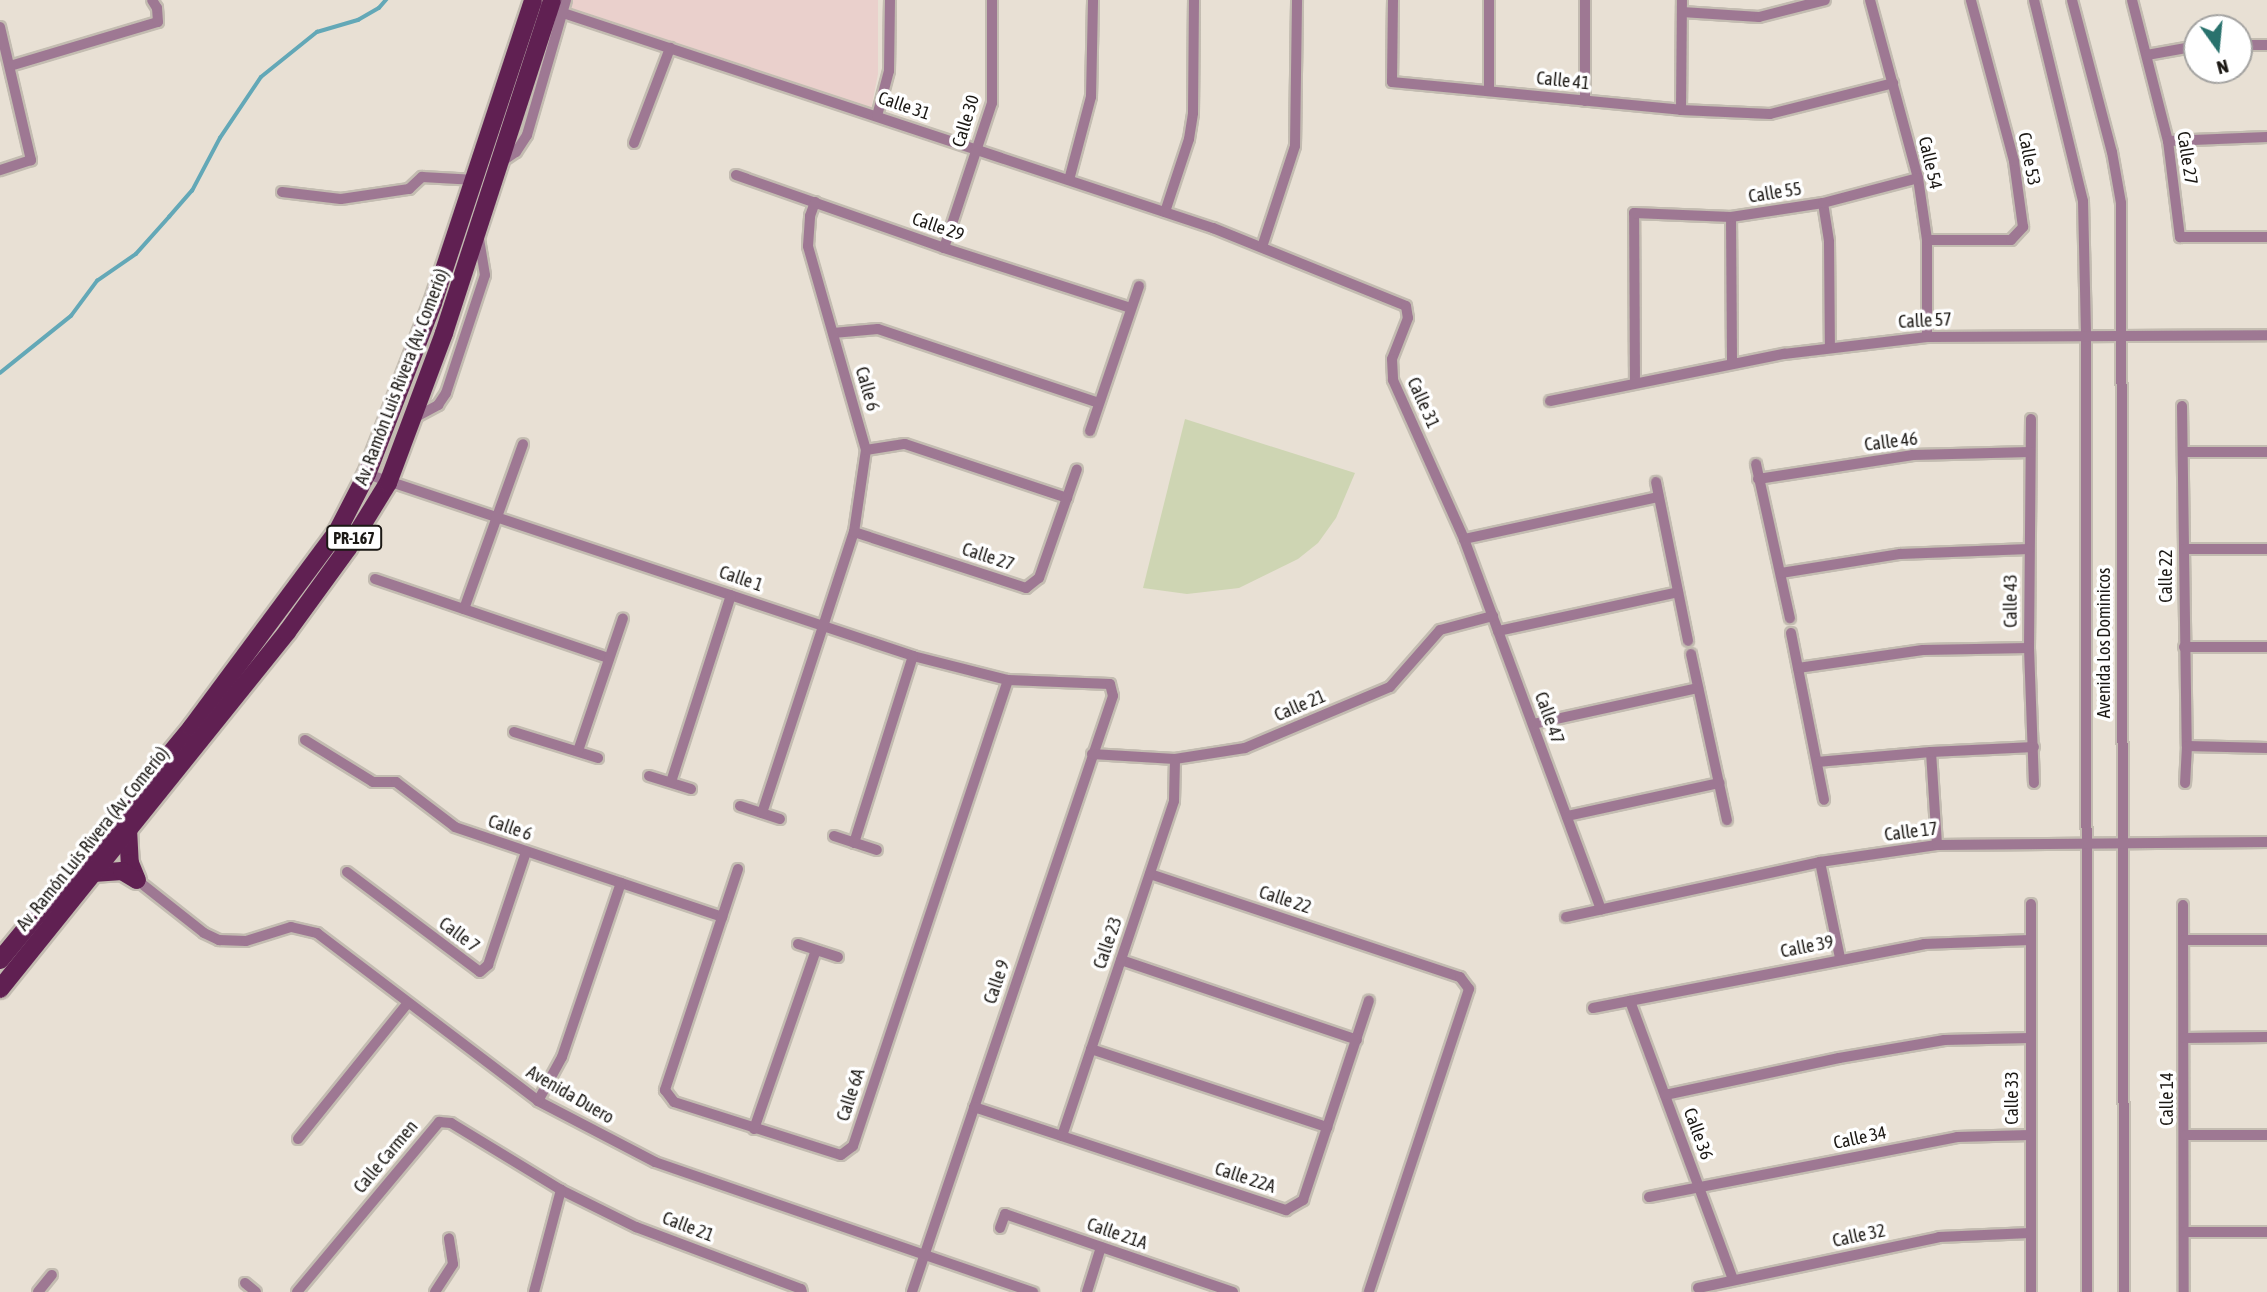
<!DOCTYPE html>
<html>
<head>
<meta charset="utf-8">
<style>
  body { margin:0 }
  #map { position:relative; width:2267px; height:1292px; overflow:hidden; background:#e8e0d4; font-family:"Asap Condensed",sans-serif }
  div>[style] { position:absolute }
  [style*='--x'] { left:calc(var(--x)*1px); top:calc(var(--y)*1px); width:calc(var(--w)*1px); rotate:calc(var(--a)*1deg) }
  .commercial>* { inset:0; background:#ead0cc }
  .green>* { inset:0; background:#ced5b3 }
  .stream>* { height:3.5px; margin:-1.75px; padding:0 1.75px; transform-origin:1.75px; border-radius:1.75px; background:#63a8b7 }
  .roads { filter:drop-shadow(2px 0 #c3bcb1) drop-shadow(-2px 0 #c3bcb1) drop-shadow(0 2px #c3bcb1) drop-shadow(0 -2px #c3bcb1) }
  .minor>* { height:10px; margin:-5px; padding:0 5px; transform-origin:5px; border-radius:5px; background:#9e7893 }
  .primary>* { height:18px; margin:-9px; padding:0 9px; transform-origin:9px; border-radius:9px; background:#602052 }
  span { translate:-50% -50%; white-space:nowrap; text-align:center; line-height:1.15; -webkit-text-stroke:7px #fff; paint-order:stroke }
  .shield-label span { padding:2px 5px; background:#fff; border:2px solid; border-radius:5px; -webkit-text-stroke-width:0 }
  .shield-label { font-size:16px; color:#1b1814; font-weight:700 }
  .street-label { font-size:18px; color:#1b1814 }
  .north { position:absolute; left:2183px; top:14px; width:70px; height:70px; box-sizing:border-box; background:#fff; border:2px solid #a4a3a1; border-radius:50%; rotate:165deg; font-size:19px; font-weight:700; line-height:28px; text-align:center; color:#1b1814 }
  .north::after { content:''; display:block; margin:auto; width:24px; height:32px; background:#29726d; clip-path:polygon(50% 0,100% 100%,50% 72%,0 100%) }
</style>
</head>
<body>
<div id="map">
  <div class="commercial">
    <div style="clip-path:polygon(569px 0,878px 0,878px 74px,869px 120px,563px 20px)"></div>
  </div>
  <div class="green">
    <div style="clip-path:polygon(1185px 419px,1355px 473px,1336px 518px,1318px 543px,1298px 559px,1239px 588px,1187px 594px,1143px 588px)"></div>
  </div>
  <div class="stream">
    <div style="--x:0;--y:373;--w:91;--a:-38.8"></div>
    <div style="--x:71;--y:316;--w:44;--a:-53.4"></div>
    <div style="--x:97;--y:281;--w:47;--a:-34.7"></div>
    <div style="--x:136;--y:254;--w:50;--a:-48.3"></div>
    <div style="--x:169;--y:217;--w:35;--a:-49"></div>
    <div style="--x:192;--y:191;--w:60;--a:-62.2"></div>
    <div style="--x:220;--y:138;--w:73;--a:-56.1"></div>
    <div style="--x:261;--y:77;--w:72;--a:-38.8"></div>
    <div style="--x:317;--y:32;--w:43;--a:-16.3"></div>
    <div style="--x:358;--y:20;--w:24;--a:-30"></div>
    <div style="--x:379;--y:8;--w:11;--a:-49"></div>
  </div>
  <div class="roads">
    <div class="minor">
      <div style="--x:1393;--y:0;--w:82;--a:90.7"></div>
      <div style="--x:1392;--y:82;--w:290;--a:5.5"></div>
      <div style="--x:1681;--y:110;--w:89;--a:2.6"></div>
      <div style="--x:1770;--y:114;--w:127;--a:-14.1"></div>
      <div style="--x:1870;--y:0;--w:184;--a:74.9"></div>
      <div style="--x:1918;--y:178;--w:63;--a:81.7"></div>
      <div style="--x:1927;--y:240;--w:97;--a:90"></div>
      <div style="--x:2034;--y:0;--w:207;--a:76.3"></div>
      <div style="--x:2083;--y:201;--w:135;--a:88.7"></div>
      <div style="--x:2086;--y:336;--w:956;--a:89.94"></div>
      <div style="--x:2072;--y:0;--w:157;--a:75.3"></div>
      <div style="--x:2112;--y:152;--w:52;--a:80"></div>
      <div style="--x:2121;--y:203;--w:1089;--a:89.84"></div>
      <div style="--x:2132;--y:0;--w:146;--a:75.7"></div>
      <div style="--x:2168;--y:141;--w:97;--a:82.9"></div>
      <div style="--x:2180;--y:237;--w:87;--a:0"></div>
      <div style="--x:545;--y:7;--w:704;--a:18.31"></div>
      <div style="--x:1213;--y:228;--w:208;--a:22"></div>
      <div style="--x:1406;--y:306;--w:12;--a:81"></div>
      <div style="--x:1408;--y:318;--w:44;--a:111.3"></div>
      <div style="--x:1392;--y:359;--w:21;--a:87"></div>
      <div style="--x:1393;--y:380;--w:174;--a:65.9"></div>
      <div style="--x:1464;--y:539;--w:395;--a:69.7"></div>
      <div style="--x:1682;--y:12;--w:77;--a:3.7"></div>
      <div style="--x:1759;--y:17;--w:68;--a:-14.4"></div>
      <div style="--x:0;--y:27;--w:137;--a:76.9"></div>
      <div style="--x:31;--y:160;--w:33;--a:162"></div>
      <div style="--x:2239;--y:45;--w:28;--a:0"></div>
      <div style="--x:2147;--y:55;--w:51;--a:-10.2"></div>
      <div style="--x:10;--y:66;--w:154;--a:-16.6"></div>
      <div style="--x:158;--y:22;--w:14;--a:-94"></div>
      <div style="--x:157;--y:8;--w:9;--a:-122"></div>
      <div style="--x:1489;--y:91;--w:91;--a:-90"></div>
      <div style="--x:1585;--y:101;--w:101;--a:-90"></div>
      <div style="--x:1681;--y:110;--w:110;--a:-89.5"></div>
      <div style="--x:877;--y:116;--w:47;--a:-75.1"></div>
      <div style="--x:889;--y:71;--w:71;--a:-89.2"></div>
      <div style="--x:2168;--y:141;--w:99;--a:-2.3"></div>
      <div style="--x:634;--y:143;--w:102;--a:-69.2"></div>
      <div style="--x:501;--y:162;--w:18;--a:-34"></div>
      <div style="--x:516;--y:152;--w:20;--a:-57"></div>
      <div style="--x:527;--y:135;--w:141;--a:-73.9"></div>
      <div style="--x:736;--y:175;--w:220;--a:19.3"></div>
      <div style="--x:944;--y:248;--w:196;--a:17.8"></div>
      <div style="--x:1069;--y:180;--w:86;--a:-75.2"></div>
      <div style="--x:1091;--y:97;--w:97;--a:-88.8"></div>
      <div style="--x:282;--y:192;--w:59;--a:6.8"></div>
      <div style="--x:341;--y:199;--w:69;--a:-8.4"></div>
      <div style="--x:409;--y:189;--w:18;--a:-43"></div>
      <div style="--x:422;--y:177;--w:54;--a:3.2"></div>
      <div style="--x:1823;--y:203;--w:39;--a:81"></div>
      <div style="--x:1829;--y:242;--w:105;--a:89.5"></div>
      <div style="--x:1165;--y:212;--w:77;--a:-71.8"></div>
      <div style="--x:1189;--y:139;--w:26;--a:-81"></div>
      <div style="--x:1193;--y:113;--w:113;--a:-89.5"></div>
      <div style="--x:1731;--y:217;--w:147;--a:89.6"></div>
      <div style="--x:1927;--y:240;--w:84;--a:0"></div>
      <div style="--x:2011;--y:240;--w:18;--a:-47"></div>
      <div style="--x:2023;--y:227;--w:67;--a:-97.8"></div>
      <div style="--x:2014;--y:161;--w:167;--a:-105"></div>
      <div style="--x:1262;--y:247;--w:106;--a:-71.9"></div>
      <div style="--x:1295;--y:146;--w:146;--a:-89.2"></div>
      <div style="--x:944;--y:248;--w:153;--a:-71.7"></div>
      <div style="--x:992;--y:103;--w:103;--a:-90"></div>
      <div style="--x:833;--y:333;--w:45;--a:-5.1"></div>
      <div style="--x:878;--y:329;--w:233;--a:18.5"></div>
      <div style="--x:1635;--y:383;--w:170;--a:-90.3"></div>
      <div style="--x:1634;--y:213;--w:97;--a:2.4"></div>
      <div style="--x:1731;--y:217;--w:93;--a:-8.7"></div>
      <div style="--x:1823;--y:203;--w:98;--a:-14.7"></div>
      <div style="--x:1550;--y:401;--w:239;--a:-11.4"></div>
      <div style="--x:1784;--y:354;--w:144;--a:-6.8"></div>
      <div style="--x:1927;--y:337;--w:340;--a:-0.3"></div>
      <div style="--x:2182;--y:406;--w:340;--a:89.2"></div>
      <div style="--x:2187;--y:746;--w:37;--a:93"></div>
      <div style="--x:412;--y:419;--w:30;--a:-28"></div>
      <div style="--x:438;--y:405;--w:14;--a:-56"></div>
      <div style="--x:446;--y:393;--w:124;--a:-71.7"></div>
      <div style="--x:485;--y:275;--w:43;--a:-99.5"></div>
      <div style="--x:2031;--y:419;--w:229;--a:90.5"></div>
      <div style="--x:2029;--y:648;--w:135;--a:87.9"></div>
      <div style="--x:1090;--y:431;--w:153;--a:-71.3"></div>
      <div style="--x:866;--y:450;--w:39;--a:-9"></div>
      <div style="--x:905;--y:444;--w:171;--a:18.4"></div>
      <div style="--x:2183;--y:452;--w:84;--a:0"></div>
      <div style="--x:1756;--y:464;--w:158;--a:77.6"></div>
      <div style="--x:367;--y:474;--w:576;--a:18.43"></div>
      <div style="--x:913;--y:656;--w:98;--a:14.2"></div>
      <div style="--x:1008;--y:680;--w:102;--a:2.2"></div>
      <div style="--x:1110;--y:684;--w:12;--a:76"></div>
      <div style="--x:1113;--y:696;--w:629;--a:108.64"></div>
      <div style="--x:1758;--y:479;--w:157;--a:-8.8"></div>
      <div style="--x:1913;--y:455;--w:117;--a:-1.5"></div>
      <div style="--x:1656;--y:482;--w:162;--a:78.6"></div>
      <div style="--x:854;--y:532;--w:181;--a:18"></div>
      <div style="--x:1026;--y:588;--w:16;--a:-38"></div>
      <div style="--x:1039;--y:578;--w:115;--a:-70.8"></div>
      <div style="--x:1464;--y:539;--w:199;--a:-12.2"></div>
      <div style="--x:2184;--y:549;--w:83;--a:0"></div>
      <div style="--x:1781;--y:573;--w:121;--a:-9.1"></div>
      <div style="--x:1900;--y:554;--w:129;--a:-2.2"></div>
      <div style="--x:375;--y:579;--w:247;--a:18.7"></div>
      <div style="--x:464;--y:609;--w:175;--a:-70.3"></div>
      <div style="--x:1498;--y:631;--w:184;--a:-12.2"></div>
      <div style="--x:1791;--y:633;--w:170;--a:78.8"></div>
      <div style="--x:2184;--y:647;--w:83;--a:0"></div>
      <div style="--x:1691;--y:654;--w:170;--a:77.8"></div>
      <div style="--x:1798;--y:668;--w:126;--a:-8.2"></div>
      <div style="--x:1923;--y:650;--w:106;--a:-1.1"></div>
      <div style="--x:1533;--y:724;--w:169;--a:-12.3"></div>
      <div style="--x:514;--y:732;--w:88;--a:17.2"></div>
      <div style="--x:305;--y:740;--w:80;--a:31.7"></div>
      <div style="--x:373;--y:782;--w:23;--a:0"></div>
      <div style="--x:396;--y:782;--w:74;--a:37.3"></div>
      <div style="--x:455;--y:827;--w:282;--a:18.6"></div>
      <div style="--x:2187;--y:746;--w:80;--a:1.4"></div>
      <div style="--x:578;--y:751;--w:140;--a:-71.3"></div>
      <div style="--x:1931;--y:752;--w:93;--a:86.3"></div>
      <div style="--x:1092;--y:754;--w:83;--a:3.4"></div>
      <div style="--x:1175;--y:759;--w:71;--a:-8.9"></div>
      <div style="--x:1245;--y:748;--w:157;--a:-22.8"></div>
      <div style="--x:1390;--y:687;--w:76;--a:-48.7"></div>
      <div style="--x:1440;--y:630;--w:55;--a:-14.8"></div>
      <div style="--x:1817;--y:762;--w:114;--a:-5"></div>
      <div style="--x:1931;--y:752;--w:103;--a:-2.8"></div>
      <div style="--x:649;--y:776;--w:44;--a:17.2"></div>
      <div style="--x:671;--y:782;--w:196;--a:-72.2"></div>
      <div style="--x:740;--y:806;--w:42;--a:18"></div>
      <div style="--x:762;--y:813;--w:296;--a:-71.9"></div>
      <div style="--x:854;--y:532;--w:83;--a:-81.7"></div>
      <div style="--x:866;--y:450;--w:212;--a:-105.9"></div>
      <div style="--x:808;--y:246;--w:30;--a:-86"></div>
      <div style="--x:810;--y:216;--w:15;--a:-70"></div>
      <div style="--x:1567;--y:816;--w:156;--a:-12.2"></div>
      <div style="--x:834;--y:836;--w:45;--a:18"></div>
      <div style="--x:854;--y:843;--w:196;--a:-72.5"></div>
      <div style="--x:1820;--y:862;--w:98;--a:78.2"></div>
      <div style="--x:738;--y:869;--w:233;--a:108.3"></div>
      <div style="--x:665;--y:1090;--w:15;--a:53"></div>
      <div style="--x:674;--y:1102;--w:175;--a:17.6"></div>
      <div style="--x:841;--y:1155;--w:15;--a:-37"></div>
      <div style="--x:853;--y:1146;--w:491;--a:-71.6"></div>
      <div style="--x:347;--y:872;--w:166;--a:36.9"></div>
      <div style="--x:480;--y:972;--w:11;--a:-41"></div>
      <div style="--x:488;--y:965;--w:119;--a:-71.4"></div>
      <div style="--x:1150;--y:874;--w:327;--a:18.4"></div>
      <div style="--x:1460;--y:977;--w:15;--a:53"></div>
      <div style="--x:1469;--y:989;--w:319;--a:108.3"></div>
      <div style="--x:137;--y:880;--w:85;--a:38.3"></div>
      <div style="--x:204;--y:933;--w:17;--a:25"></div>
      <div style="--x:219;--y:940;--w:27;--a:2"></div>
      <div style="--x:246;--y:941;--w:47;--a:-17.3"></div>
      <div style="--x:291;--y:927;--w:27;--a:13"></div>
      <div style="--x:317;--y:933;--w:278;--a:37.2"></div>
      <div style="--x:538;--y:1101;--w:132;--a:27.5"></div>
      <div style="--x:655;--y:1162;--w:400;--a:19"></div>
      <div style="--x:2183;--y:905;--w:387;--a:89.9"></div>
      <div style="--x:1566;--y:917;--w:260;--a:-12.2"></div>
      <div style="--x:1820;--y:862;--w:118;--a:-8.3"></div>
      <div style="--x:1937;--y:845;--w:330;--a:-0.5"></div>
      <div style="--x:2184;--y:940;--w:83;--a:0"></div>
      <div style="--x:798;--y:944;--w:42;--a:18"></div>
      <div style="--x:1121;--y:960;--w:249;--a:18.7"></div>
      <div style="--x:1630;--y:1001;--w:297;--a:69.7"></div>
      <div style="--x:1593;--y:1008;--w:337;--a:-10.9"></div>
      <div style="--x:1924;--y:944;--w:106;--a:-2.2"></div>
      <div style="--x:2184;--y:1038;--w:83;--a:-0.7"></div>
      <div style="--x:1091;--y:1049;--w:249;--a:18.3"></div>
      <div style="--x:1665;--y:1095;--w:178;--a:-12"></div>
      <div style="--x:1839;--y:1058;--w:107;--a:-9.7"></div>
      <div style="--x:1944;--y:1040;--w:86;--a:-1.3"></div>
      <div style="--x:538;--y:1101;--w:50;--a:-61.4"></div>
      <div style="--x:562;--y:1057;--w:184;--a:-71.3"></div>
      <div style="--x:974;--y:1107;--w:329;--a:18.3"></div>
      <div style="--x:1286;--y:1210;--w:20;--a:-30"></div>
      <div style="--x:1303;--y:1200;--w:210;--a:-71.7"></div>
      <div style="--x:754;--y:1129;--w:189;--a:-70.9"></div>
      <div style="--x:2185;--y:1135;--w:82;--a:0"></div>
      <div style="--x:1062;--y:1136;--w:353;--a:-71.5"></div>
      <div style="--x:1174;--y:801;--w:42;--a:-88.6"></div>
      <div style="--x:298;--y:1139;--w:174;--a:-51.1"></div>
      <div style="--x:1649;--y:1197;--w:314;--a:-11"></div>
      <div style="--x:1957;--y:1137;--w:73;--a:-1.6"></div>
      <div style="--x:1000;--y:1228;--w:15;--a:-70"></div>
      <div style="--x:1005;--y:1214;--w:241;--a:18.9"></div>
      <div style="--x:2184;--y:1232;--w:83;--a:0"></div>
      <div style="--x:245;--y:1283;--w:14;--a:39"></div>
      <div style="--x:1698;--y:1288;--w:246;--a:-11.9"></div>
      <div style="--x:1939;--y:1237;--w:91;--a:-2.5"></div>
      <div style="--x:38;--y:1292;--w:22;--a:-51"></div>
      <div style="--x:297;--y:1292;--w:222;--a:-50.1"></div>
      <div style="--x:439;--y:1122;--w:12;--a:5"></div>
      <div style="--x:451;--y:1123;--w:129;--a:31.3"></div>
      <div style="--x:561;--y:1190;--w:84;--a:26.3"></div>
      <div style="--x:636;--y:1227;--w:176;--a:20.6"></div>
      <div style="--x:801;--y:1289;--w:3;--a:72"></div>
      <div style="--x:435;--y:1292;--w:33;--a:-57"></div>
      <div style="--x:453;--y:1264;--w:26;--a:-99"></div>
      <div style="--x:534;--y:1292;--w:106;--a:-75.2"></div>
      <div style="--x:1087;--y:1292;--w:47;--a:-72.7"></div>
      <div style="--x:2031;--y:1292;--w:388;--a:-90"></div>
    </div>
    <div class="primary">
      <div style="--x:128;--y:829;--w:34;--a:87"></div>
      <div style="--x:130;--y:863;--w:18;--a:68"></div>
      <div style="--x:93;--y:873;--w:29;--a:-4"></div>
      <div style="--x:122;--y:871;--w:17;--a:31"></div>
      <div style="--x:0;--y:960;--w:302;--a:-50.5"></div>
      <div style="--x:192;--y:727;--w:243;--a:-53.4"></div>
      <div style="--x:337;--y:532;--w:65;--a:-62.7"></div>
      <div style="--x:367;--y:474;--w:183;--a:-68.9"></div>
      <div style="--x:433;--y:303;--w:319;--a:-71.7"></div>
      <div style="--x:0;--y:989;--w:458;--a:-51.2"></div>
      <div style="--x:287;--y:632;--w:104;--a:-54"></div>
      <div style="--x:348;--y:548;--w:76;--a:-58.4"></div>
      <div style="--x:388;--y:483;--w:160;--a:-69.5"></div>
      <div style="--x:444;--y:333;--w:350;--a:-72"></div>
    </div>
  </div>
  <div class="shield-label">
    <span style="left:354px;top:538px">PR-167</span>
  </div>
  <div class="street-label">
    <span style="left:1563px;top:81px;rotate:6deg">Calle 41</span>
    <span style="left:904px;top:106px;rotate:19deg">Calle 31</span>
    <span style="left:966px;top:121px;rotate:-73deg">Calle 30</span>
    <span style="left:2187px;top:158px;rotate:81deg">Calle 27</span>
    <span style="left:2029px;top:159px;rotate:79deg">Calle 53</span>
    <span style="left:1930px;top:163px;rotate:77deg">Calle 54</span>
    <span style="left:1775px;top:193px;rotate:-9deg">Calle 55</span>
    <span style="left:938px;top:227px;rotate:19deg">Calle 29</span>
    <span style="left:1925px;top:321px;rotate:-3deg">Calle 57</span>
    <span style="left:402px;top:377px;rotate:-69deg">Av. Ramón Luis Rivera (Av. Comerío)</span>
    <span style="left:867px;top:389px;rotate:74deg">Calle 6</span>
    <span style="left:1423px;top:403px;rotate:66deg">Calle 31</span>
    <span style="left:1891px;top:442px;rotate:-7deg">Calle 46</span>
    <span style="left:988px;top:557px;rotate:18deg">Calle 27</span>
    <span style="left:2166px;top:576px;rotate:-90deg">Calle 22</span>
    <span style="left:741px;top:579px;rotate:19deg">Calle 1</span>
    <span style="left:2011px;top:601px;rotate:-90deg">Calle 43</span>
    <span style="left:2104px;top:643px;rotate:-90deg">Avenida Los Dominicos</span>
    <span style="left:1300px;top:706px;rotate:-23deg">Calle 21</span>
    <span style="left:1549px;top:718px;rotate:70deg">Calle 47</span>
    <span style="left:510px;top:828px;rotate:19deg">Calle 6</span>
    <span style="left:1911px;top:832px;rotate:-7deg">Calle 17</span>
    <span style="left:93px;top:839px;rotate:-51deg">Av. Ramón Luis Rivera (Av. Comerío)</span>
    <span style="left:1285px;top:900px;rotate:18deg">Calle 22</span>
    <span style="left:459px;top:935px;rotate:37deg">Calle 7</span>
    <span style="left:1108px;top:943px;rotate:-71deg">Calle 23</span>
    <span style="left:1807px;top:947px;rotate:-11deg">Calle 39</span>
    <span style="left:997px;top:982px;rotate:-71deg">Calle 9</span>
    <span style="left:570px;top:1095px;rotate:30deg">Avenida Duero</span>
    <span style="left:851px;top:1095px;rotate:-72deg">Calle 6A</span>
    <span style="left:2012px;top:1098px;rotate:-90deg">Calle 33</span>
    <span style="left:2167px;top:1099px;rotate:-90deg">Calle 14</span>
    <span style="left:1698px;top:1134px;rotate:70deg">Calle 36</span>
    <span style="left:1860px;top:1138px;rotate:-12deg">Calle 34</span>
    <span style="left:386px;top:1157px;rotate:-50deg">Calle Carmen</span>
    <span style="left:1245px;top:1178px;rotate:18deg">Calle 22A</span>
    <span style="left:688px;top:1227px;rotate:21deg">Calle 21</span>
    <span style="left:1117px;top:1234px;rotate:19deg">Calle 21A</span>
    <span style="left:1859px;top:1236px;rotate:-12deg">Calle 32</span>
  </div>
  <div class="north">N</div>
</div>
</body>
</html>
